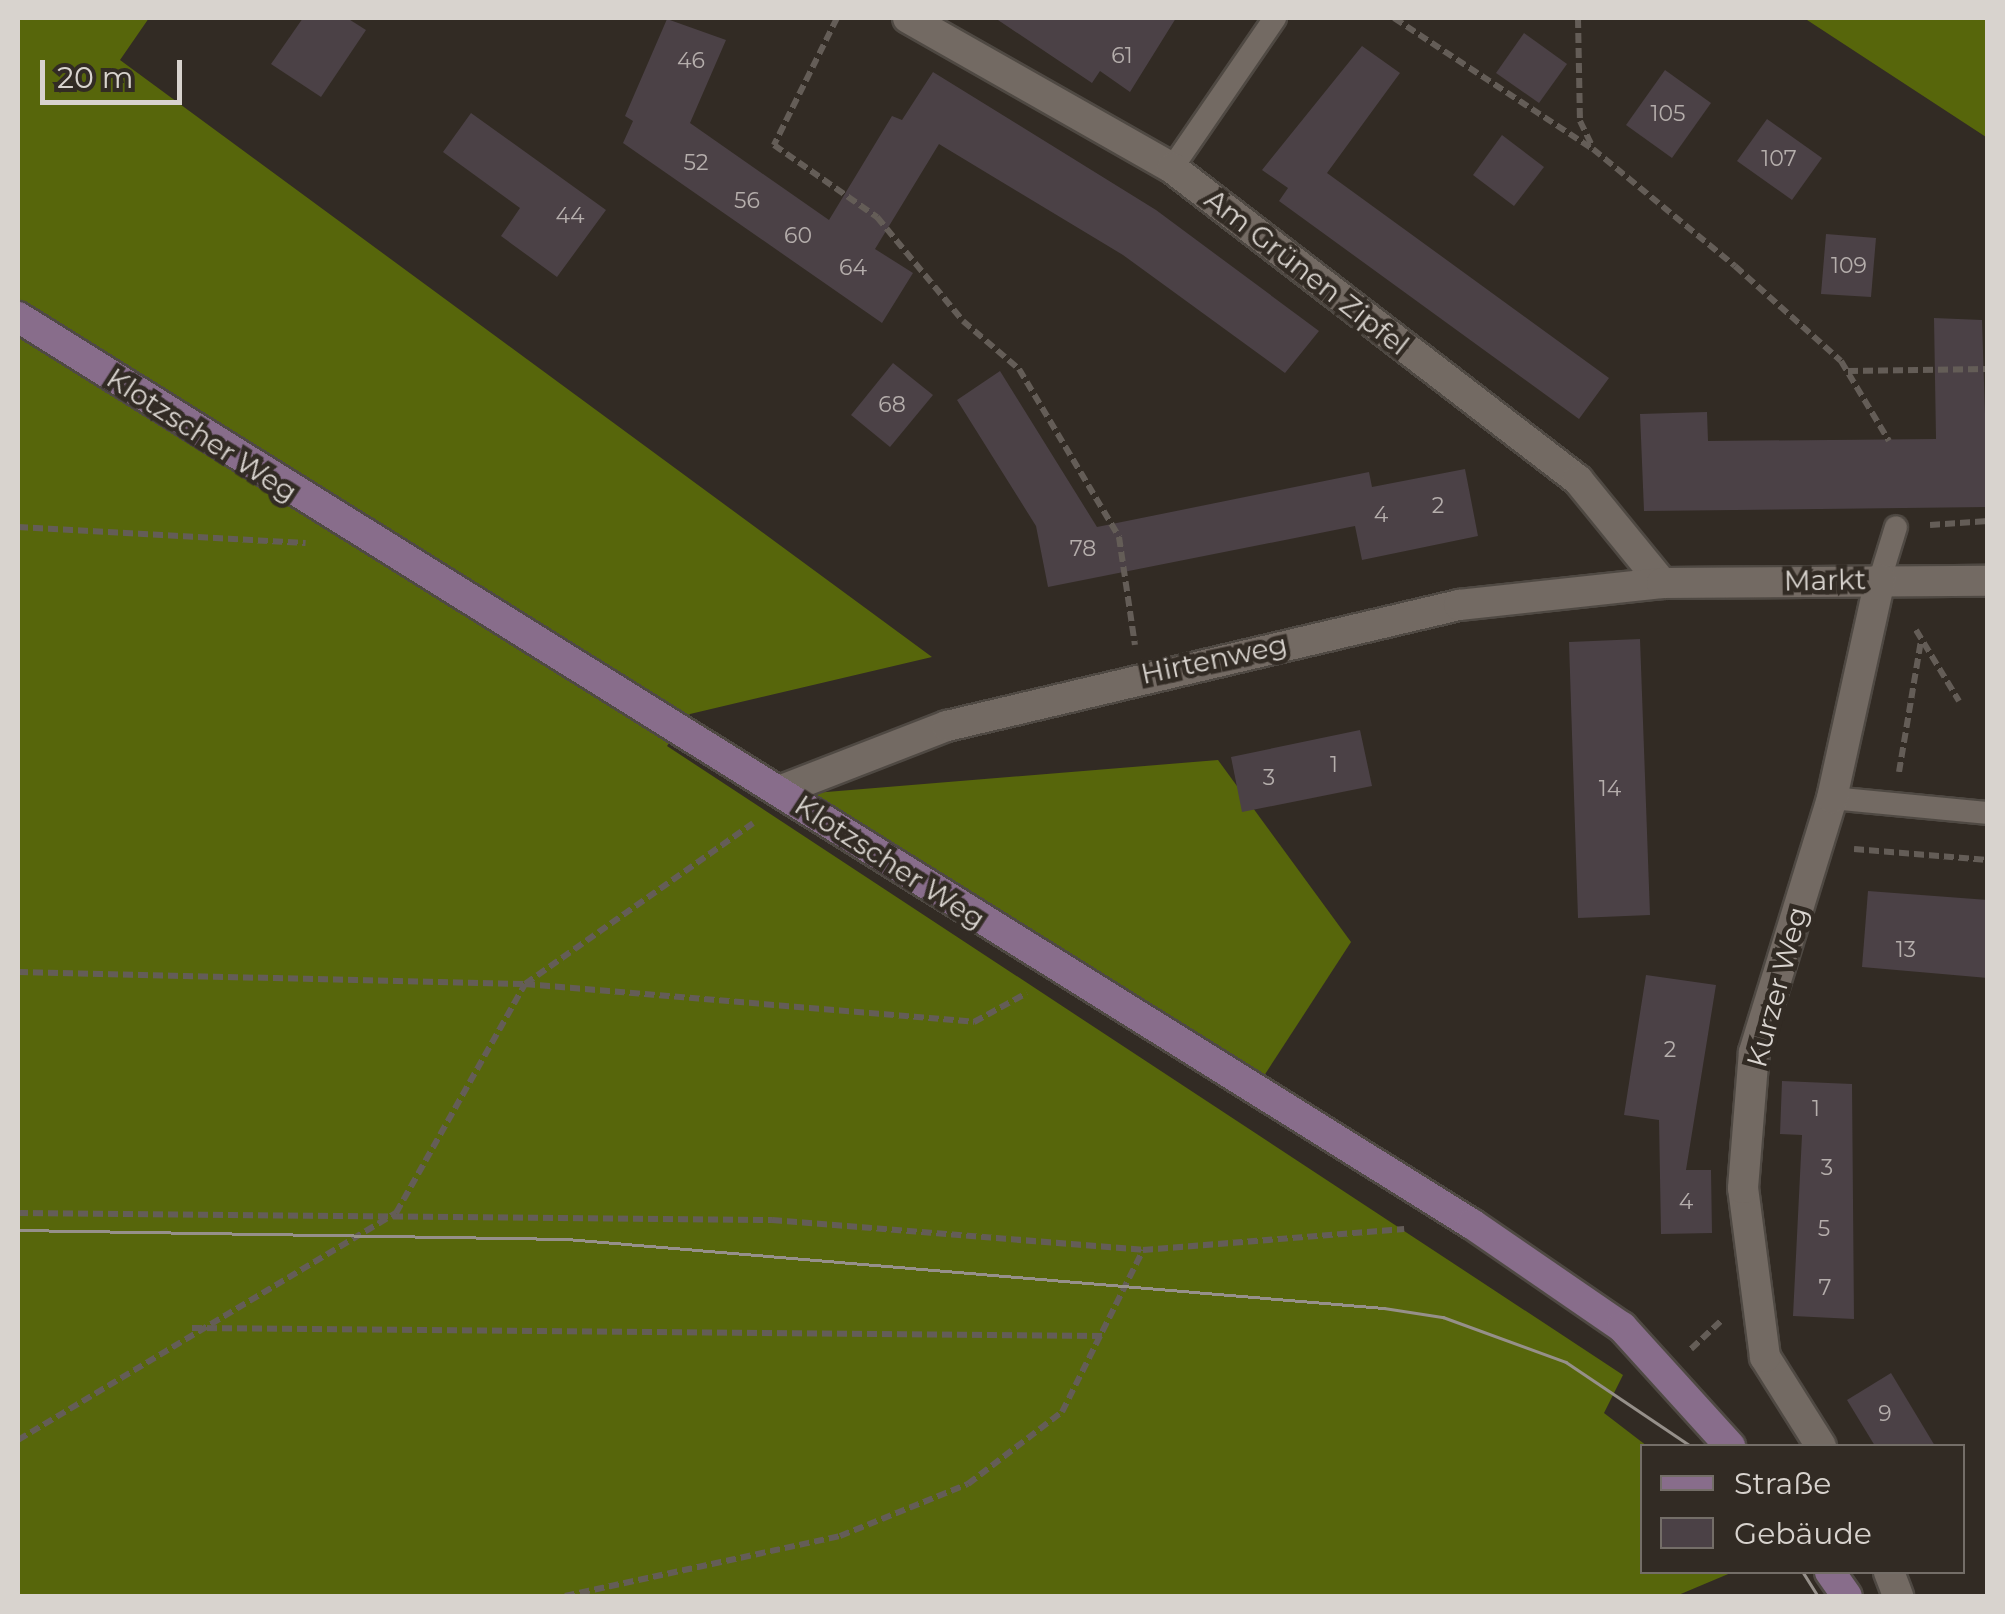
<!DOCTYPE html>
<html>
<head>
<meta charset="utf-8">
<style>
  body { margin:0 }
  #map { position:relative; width:2005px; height:1614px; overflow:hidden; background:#322b24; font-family:Montserrat,sans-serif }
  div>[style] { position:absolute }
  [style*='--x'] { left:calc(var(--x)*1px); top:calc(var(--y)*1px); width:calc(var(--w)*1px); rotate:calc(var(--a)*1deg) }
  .forest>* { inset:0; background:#57660b }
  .building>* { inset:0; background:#4b4146 }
  .path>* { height:6px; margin-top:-3px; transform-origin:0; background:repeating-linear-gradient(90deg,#645d57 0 10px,transparent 0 15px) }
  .roads { filter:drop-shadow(2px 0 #4f4943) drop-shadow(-2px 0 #4f4943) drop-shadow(0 2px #4f4943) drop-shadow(0 -2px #4f4943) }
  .lane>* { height:22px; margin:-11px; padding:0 11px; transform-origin:11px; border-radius:11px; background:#736a63 }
  .street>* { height:30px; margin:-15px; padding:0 15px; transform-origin:15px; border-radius:15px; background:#736a63 }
  .secondary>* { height:30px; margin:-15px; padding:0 15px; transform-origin:15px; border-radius:15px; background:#886d8b }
  .tram>* { height:2.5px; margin:-1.25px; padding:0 1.25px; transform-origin:1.25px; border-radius:1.25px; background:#96908a }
  span { translate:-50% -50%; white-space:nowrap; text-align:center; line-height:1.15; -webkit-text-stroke:9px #322b24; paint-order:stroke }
  .number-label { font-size:22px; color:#b5aeac }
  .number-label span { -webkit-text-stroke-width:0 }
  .street-label { font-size:28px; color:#d8d3ce }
  .frame { position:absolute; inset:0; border:20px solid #d8d3ce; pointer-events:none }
  .legend { position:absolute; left:1640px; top:1444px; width:325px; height:130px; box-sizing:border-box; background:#322b24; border:2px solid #746e68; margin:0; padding:12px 18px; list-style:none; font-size:30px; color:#d8d3ce }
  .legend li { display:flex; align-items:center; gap:20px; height:50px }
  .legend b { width:50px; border:2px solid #746e68 }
  .scale { position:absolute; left:40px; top:60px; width:142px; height:45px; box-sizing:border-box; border:5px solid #d8d3ce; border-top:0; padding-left:12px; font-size:30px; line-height:35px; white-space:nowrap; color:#d8d3ce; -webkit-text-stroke:8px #322b24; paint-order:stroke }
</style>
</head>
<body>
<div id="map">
  <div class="forest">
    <div style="clip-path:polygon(18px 18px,149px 18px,120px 60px,932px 657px,690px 714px,667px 746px,1623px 1375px,1604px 1413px,1647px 1446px,1642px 1572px,1733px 1572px,1676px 1596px,18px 1596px)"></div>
    <div style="clip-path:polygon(1804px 18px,1987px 18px,1987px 137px,1986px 137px)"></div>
    <div style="clip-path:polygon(1218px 760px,1351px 942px,1260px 1082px,802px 794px)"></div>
  </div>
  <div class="building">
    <div style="clip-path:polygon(303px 18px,347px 18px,366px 30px,321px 97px,271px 64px)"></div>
    <div style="clip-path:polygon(995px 18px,1176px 18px,1130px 92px,1100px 71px,1092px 83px)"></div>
    <div style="clip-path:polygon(667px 19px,726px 40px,690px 123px,829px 220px,892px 116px,902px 120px,933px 72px,1156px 210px,1319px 331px,1285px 373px,1123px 255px,939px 144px,875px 249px,913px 273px,882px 323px,623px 143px,633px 121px,625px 116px)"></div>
    <div style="clip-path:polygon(1524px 33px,1567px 64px,1539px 103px,1496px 73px)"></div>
    <div style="clip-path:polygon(1362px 46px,1400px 73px,1327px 173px,1609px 378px,1579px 419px,1279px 201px,1288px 188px,1262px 170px)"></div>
    <div style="clip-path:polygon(1665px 70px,1711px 103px,1672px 158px,1626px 125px)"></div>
    <div style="clip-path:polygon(471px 113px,606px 210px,557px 277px,501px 236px,520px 208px,443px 152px)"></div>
    <div style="clip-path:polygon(1767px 119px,1822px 158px,1792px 200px,1737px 161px)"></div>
    <div style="clip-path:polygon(1502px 135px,1544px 167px,1514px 206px,1473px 175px)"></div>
    <div style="clip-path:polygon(1826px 234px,1876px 238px,1871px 297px,1821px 294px)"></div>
    <div style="clip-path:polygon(1934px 318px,1982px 320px,1988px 507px,1644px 511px,1640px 414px,1707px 412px,1708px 441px,1936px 439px)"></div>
    <div style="clip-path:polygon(893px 363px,933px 395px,890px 447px,851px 415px)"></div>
    <div style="clip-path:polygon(1000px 371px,1097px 527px,1369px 472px,1372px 487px,1465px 469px,1478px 536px,1362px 560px,1355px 526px,1048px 587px,1036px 526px,957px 400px)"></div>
    <div style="clip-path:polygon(1640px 639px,1650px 915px,1578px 918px,1569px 642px)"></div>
    <div style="clip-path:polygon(1360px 730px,1372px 786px,1242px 812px,1231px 757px)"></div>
    <div style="clip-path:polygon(1868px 891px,1988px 900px,1988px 978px,1862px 967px)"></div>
    <div style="clip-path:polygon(1646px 975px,1716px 985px,1686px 1170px,1711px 1170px,1712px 1233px,1661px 1234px,1659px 1120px,1624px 1115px)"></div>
    <div style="clip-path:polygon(1782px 1081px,1852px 1084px,1854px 1319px,1793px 1316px,1802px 1135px,1780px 1134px)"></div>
    <div style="clip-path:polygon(1891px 1373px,1935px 1446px,1875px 1446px,1847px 1400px)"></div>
  </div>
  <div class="path">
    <div style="--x:837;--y:18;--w:142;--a:116.4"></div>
    <div style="--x:774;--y:145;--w:126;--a:35"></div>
    <div style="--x:877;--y:217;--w:135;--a:50.4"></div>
    <div style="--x:963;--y:321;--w:74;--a:40.6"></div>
    <div style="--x:1019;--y:369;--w:196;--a:59.2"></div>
    <div style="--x:1119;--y:537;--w:109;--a:81.6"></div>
    <div style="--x:1394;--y:18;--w:238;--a:33.4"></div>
    <div style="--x:1593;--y:149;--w:184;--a:39.5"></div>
    <div style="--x:1735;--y:266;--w:142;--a:41.9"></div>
    <div style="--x:1841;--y:361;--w:93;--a:59"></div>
    <div style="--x:1578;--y:18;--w:103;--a:88.9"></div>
    <div style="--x:1580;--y:121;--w:30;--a:64"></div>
    <div style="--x:1848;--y:371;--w:140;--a:-0.8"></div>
    <div style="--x:1930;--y:525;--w:58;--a:-3.9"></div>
    <div style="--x:18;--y:527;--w:288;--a:3.2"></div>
    <div style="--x:1916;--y:630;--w:83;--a:58.8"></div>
    <div style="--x:1899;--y:772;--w:134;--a:-80.5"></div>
    <div style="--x:1854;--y:849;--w:134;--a:4.7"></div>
    <div style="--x:18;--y:972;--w:507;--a:1.36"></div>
    <div style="--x:525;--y:984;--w:451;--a:4.8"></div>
    <div style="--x:974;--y:1022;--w:60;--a:-28.7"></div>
    <div style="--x:18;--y:1213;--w:754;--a:0.53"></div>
    <div style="--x:772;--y:1220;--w:372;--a:4.6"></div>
    <div style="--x:1143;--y:1250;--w:262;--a:-4.6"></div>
    <div style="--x:192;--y:1328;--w:910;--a:0.5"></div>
    <div style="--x:1691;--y:1349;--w:42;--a:-43.1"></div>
    <div style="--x:18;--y:1440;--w:441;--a:-31"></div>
    <div style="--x:396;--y:1213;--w:263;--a:-60.6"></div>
    <div style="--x:525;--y:984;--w:279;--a:-35.2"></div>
    <div style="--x:565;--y:1596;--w:281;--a:-12.3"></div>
    <div style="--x:840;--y:1536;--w:138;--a:-22.1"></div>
    <div style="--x:968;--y:1484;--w:118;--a:-37.5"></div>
    <div style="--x:1062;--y:1412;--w:181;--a:-63.4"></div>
  </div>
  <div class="roads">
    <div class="lane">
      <div style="--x:1172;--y:168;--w:182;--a:-55.5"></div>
      <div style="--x:1880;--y:579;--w:54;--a:-72.9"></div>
      <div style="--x:1832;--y:798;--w:157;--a:5.5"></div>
    </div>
    <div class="street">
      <div style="--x:908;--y:18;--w:304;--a:29.6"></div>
      <div style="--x:1172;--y:168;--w:512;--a:37.54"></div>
      <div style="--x:1578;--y:480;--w:133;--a:50.8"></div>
      <div style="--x:779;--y:791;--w:180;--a:-21.2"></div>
      <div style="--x:947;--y:726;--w:526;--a:-13.3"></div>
      <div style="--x:1459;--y:605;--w:204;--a:-6.2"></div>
      <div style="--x:1662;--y:583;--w:326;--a:-0.4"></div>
      <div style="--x:1821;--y:1446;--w:105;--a:-122.2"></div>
      <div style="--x:1765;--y:1357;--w:170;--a:-97.4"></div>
      <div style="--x:1743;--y:1188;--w:136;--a:-85.4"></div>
      <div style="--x:1754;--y:1052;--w:266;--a:-72.9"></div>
      <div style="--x:1832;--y:798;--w:224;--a:-77.6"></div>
      <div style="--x:1889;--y:1572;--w:26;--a:69"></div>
    </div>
    <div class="secondary">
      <div style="--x:18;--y:317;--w:1714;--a:31.96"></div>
      <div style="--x:1472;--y:1224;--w:182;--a:34.5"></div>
      <div style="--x:1622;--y:1327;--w:161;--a:47.8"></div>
      <div style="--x:1830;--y:1572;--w:29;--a:55"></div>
    </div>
  </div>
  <div class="tram">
    <div style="--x:18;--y:1230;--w:549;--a:0.94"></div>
    <div style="--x:567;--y:1239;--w:820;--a:4.83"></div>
    <div style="--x:1384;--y:1308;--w:60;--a:8.7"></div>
    <div style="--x:1443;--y:1317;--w:131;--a:20.1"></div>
    <div style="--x:1566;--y:1362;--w:151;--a:33.9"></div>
    <div style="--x:1803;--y:1572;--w:28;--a:58"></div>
  </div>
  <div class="number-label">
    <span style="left:1122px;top:56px">61</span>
    <span style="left:691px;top:61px">46</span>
    <span style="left:1668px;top:114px">105</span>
    <span style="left:1779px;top:159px">107</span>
    <span style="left:696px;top:163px">52</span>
    <span style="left:747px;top:201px">56</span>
    <span style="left:570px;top:216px">44</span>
    <span style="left:798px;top:236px">60</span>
    <span style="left:1849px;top:266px">109</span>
    <span style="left:853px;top:268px">64</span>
    <span style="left:892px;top:405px">68</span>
    <span style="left:1438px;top:506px">2</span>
    <span style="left:1381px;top:515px">4</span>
    <span style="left:1083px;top:549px">78</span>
    <span style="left:1334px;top:765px">1</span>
    <span style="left:1269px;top:778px">3</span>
    <span style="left:1610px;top:789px">14</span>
    <span style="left:1906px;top:950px">13</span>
    <span style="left:1670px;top:1050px">2</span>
    <span style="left:1816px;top:1109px">1</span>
    <span style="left:1827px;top:1168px">3</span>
    <span style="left:1686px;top:1202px">4</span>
    <span style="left:1824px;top:1229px">5</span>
    <span style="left:1825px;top:1288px">7</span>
    <span style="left:1885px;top:1414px">9</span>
  </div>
  <div class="street-label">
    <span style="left:1307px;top:272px;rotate:38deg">Am Grünen Zipfel</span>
    <span style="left:202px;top:435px;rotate:33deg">Klotzscher Weg</span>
    <span style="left:1825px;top:580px;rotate:-1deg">Markt</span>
    <span style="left:1214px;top:659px;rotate:-12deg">Hirtenweg</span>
    <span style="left:890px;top:862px;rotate:33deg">Klotzscher Weg</span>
    <span style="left:1777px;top:987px;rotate:-75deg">Kurzer Weg</span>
  </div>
  <div class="frame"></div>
  <ul class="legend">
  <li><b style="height:12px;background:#886d8b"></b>Straße</li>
  <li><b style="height:28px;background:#4b4146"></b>Gebäude</li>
  </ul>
  <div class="scale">20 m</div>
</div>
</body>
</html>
